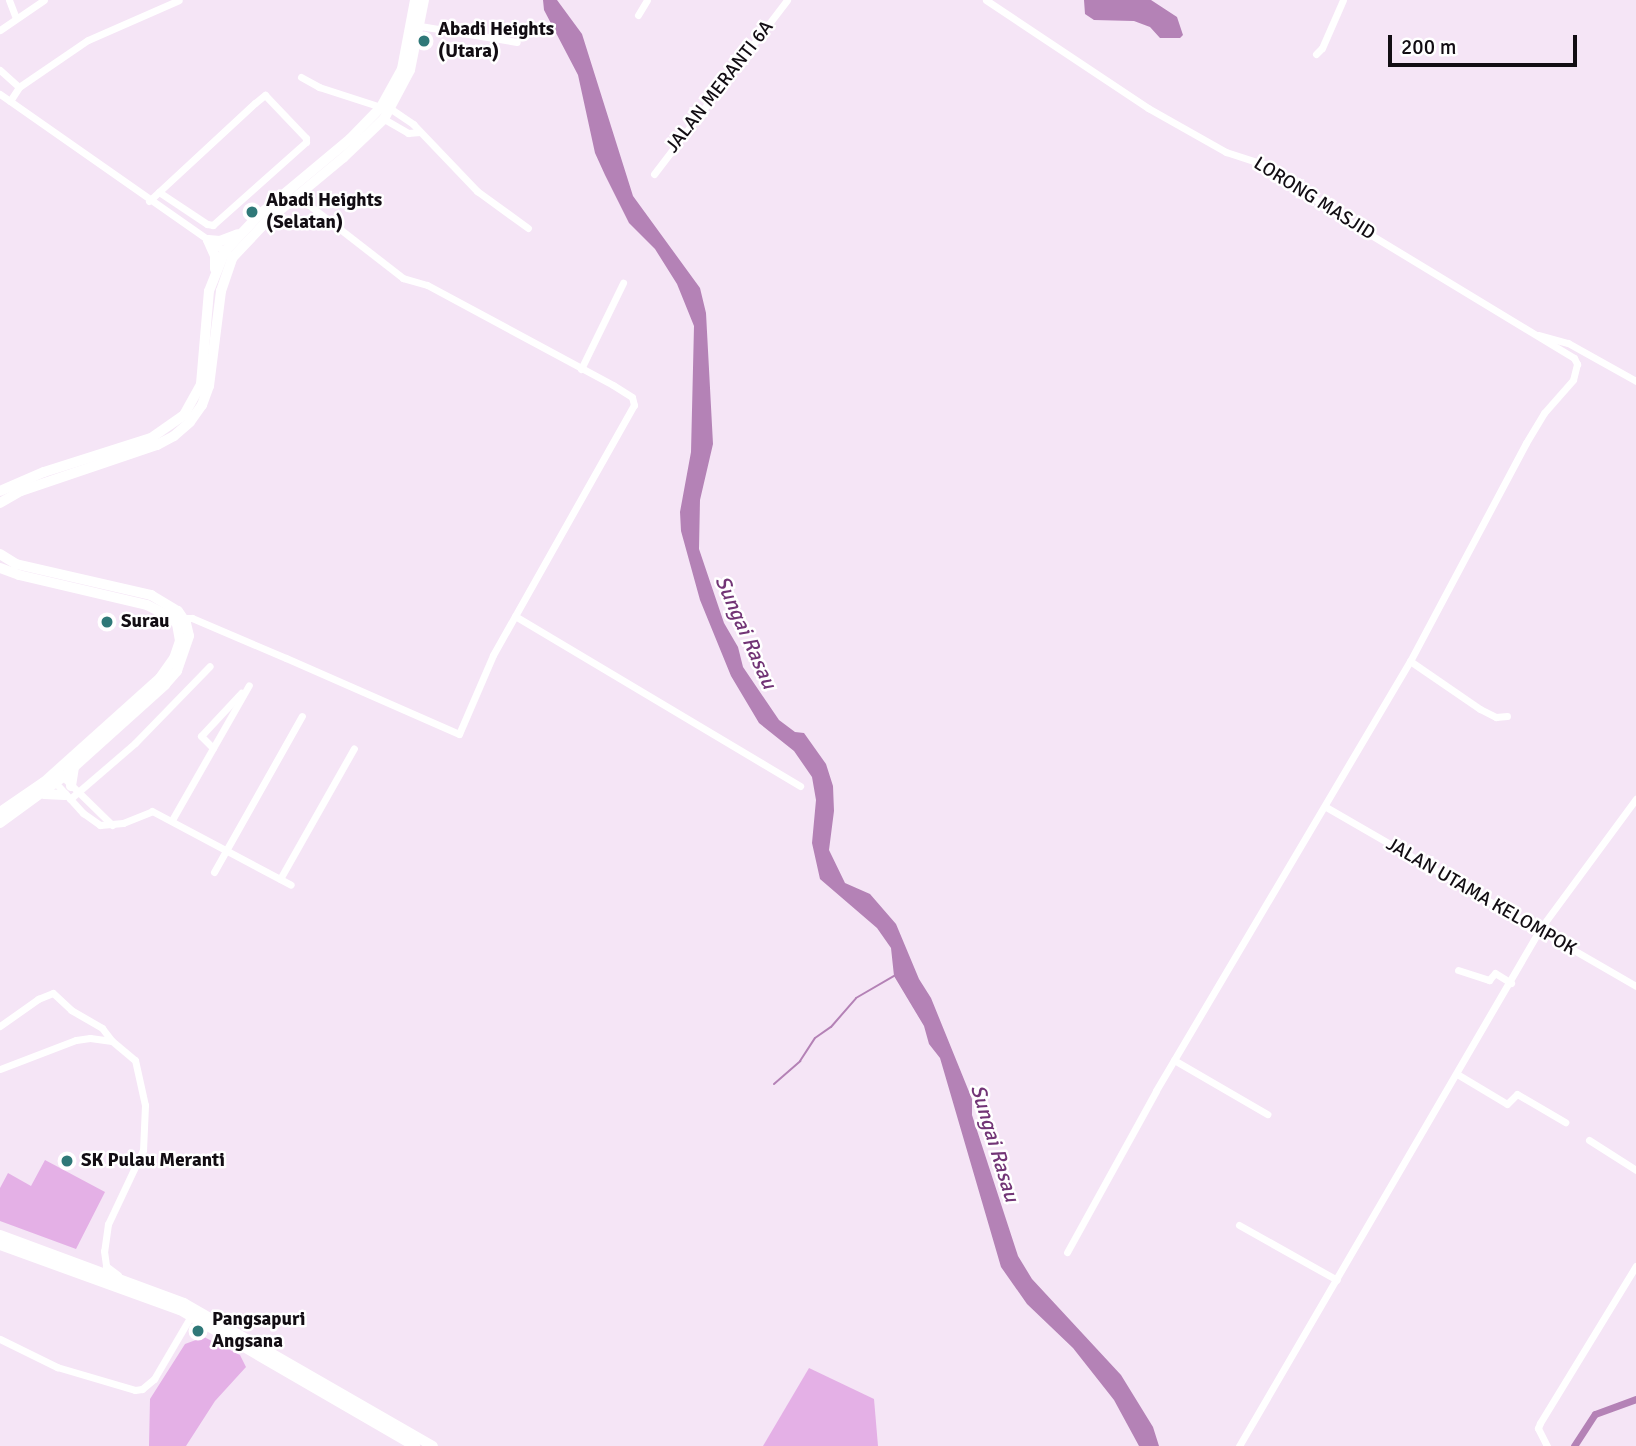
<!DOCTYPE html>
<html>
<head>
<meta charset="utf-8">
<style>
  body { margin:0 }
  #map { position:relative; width:1636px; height:1446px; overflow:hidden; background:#f5e5f6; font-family:Signika,sans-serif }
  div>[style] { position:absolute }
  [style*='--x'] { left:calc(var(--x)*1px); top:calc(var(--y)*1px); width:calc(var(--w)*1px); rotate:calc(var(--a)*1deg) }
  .green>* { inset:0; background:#e4b0e6 }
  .water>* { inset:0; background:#b482b6 }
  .stream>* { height:2px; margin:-1px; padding:0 1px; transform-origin:1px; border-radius:1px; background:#b482b6 }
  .canal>* { height:7px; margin:-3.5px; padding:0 3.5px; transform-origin:3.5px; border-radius:3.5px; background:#b482b6 }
  .minor>* { height:7px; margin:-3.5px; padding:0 3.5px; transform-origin:3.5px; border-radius:3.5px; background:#fff }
  .primary>* { height:10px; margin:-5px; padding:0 5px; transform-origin:5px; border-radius:5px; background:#fff }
  .dots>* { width:19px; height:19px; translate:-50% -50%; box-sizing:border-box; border:4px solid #fff; border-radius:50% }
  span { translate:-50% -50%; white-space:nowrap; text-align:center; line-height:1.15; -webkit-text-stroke:5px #fff; paint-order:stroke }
  .poi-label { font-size:19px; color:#120d13; font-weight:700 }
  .left { translate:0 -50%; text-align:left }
  .street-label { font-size:19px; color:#120d13 }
  .water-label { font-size:21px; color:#723576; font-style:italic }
  .scale { position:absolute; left:1388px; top:35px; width:189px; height:32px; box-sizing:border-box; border:4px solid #120d13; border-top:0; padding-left:9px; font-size:21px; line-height:24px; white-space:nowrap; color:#120d13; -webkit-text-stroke:5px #fff; paint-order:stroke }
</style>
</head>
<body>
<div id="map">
  <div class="green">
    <div style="clip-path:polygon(45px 1160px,105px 1192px,76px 1249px,0 1221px,0 1188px,8px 1173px,31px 1186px)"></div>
    <div style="clip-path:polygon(204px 1337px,240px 1355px,246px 1367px,215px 1401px,186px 1446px,149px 1446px,150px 1399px,185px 1344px)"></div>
    <div style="clip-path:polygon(809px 1368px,874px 1399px,878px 1446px,763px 1446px)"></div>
  </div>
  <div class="water">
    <div style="clip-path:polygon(543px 0,557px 0,582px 34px,633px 196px,700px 288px,706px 313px,713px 444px,700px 500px,699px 549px,724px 623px,738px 647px,743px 667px,779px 720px,795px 732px,804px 733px,826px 764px,833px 786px,834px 811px,829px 850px,845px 883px,870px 894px,896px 924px,919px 979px,931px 998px,972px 1099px,972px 1115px,1018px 1256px,1032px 1279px,1121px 1375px,1153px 1427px,1159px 1446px,1139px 1446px,1114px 1400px,1073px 1348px,1027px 1304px,1001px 1267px,940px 1058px,929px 1044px,924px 1026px,894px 976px,891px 948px,877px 928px,820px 879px,812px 843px,816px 800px,812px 777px,794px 751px,759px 723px,731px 676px,700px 600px,681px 531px,680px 512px,691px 452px,694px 326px,677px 284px,655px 249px,629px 223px,605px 175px,595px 153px,578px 75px,544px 10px)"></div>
    <div style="clip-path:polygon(1084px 0,1151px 0,1177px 17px,1183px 35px,1180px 38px,1160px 38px,1150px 27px,1134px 21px,1094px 20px,1085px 14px)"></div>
  </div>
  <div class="stream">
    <div style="--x:774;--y:1084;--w:35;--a:-41"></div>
    <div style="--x:800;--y:1061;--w:27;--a:-57"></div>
    <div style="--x:815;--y:1038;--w:19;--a:-35"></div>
    <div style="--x:831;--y:1027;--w:38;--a:-49"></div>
    <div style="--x:856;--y:998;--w:44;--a:-30.1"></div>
  </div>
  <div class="canal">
    <div style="--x:1574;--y:1446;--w:38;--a:-57"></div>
    <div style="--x:1595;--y:1414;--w:44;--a:-20.1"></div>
  </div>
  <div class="minor">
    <div style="--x:9;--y:0;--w:19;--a:69"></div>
    <div style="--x:986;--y:0;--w:195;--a:33.7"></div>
    <div style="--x:1148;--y:108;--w:90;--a:29.4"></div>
    <div style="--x:1226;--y:152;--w:40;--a:18"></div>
    <div style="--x:1264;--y:164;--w:90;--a:34.6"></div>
    <div style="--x:1338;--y:215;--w:276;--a:31.2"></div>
    <div style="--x:1574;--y:358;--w:7;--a:63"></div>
    <div style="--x:1577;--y:364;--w:16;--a:104"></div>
    <div style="--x:1573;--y:380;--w:44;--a:131.3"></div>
    <div style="--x:1544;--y:413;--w:35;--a:121"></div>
    <div style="--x:1526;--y:443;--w:247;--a:118"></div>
    <div style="--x:1410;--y:661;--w:499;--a:120.6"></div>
    <div style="--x:1156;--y:1091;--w:184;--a:118.9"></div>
    <div style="--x:638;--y:15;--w:17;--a:-59"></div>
    <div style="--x:420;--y:26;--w:98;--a:9.4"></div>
    <div style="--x:0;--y:30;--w:53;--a:-34.3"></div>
    <div style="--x:1316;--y:54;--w:8;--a:-45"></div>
    <div style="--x:1322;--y:48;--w:52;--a:-66.4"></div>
    <div style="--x:0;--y:70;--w:25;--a:42"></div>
    <div style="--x:301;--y:77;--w:21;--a:29"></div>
    <div style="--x:319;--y:87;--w:65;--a:17.9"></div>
    <div style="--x:0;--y:94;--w:277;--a:35"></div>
    <div style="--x:10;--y:101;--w:17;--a:-57"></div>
    <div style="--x:19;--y:87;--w:83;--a:-34.3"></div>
    <div style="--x:88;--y:40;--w:99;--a:-23.7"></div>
    <div style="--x:391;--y:109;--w:27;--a:34"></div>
    <div style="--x:413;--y:124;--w:93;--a:46.3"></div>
    <div style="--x:477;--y:191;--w:63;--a:36"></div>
    <div style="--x:384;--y:119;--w:28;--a:30"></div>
    <div style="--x:408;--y:133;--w:12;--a:-5"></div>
    <div style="--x:654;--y:174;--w:219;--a:-52.6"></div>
    <div style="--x:149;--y:201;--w:144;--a:-42.8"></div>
    <div style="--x:255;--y:103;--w:13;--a:-39"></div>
    <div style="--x:265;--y:95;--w:59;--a:46.4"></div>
    <div style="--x:306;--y:138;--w:4;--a:90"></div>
    <div style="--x:306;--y:142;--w:125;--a:138.3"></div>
    <div style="--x:213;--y:225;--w:6;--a:-171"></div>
    <div style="--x:207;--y:224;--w:58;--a:-146.3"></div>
    <div style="--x:1538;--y:335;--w:31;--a:15"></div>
    <div style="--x:1568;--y:343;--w:78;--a:29.2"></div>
    <div style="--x:581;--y:369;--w:96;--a:-64"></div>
    <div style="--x:515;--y:616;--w:332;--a:30.8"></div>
    <div style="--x:183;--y:618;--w:9;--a:0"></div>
    <div style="--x:192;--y:618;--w:102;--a:23.1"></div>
    <div style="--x:286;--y:658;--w:189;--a:23.7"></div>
    <div style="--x:459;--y:734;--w:86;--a:-66.7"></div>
    <div style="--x:493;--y:655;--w:287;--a:-60.6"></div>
    <div style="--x:634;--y:405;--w:8;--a:-104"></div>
    <div style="--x:632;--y:397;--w:22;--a:-148"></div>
    <div style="--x:613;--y:385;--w:211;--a:-151.7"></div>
    <div style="--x:427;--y:285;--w:25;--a:-164"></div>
    <div style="--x:403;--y:278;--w:119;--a:-142.2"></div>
    <div style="--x:309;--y:205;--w:14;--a:-126"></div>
    <div style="--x:1410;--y:661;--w:85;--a:34.4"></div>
    <div style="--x:1480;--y:709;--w:18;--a:27"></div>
    <div style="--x:1496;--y:717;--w:11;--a:-5"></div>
    <div style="--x:213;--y:748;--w:17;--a:-135"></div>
    <div style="--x:201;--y:736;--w:59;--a:-47.1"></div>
    <div style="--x:60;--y:774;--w:73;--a:44.4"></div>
    <div style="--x:53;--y:780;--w:45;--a:47.7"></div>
    <div style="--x:83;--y:813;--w:21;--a:35"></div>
    <div style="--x:100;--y:825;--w:23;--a:-5"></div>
    <div style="--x:123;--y:823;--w:31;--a:-22"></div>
    <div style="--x:152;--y:811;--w:157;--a:28"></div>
    <div style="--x:70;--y:799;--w:86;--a:-40.7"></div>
    <div style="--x:135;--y:743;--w:107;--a:-45.8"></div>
    <div style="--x:1326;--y:807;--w:358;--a:30"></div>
    <div style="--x:172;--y:820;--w:155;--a:-60.3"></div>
    <div style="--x:214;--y:872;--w:179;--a:-60.6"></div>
    <div style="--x:280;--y:879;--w:150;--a:-60.5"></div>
    <div style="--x:1458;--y:970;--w:33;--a:18"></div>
    <div style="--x:1489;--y:980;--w:9;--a:-49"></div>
    <div style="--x:1495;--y:973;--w:19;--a:32"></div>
    <div style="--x:0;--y:1026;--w:47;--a:-35.4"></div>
    <div style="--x:38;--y:999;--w:16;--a:-22"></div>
    <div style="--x:53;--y:993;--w:25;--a:43"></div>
    <div style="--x:71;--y:1010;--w:36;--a:30"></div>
    <div style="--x:102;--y:1028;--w:15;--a:53"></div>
    <div style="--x:1174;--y:1060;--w:108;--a:30.1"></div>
    <div style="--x:0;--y:1069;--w:81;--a:-20.9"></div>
    <div style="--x:76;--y:1040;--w:14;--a:-8"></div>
    <div style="--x:90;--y:1038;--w:22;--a:8"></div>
    <div style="--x:112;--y:1041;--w:30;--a:40"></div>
    <div style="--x:135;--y:1060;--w:46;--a:77.5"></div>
    <div style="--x:145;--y:1105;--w:45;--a:92.5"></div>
    <div style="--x:143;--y:1150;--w:82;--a:115.3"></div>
    <div style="--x:108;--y:1224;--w:27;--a:98"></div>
    <div style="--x:104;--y:1251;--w:15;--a:82"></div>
    <div style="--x:106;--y:1266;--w:15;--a:37"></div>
    <div style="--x:1457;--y:1074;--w:58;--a:31"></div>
    <div style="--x:1507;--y:1104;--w:14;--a:-45"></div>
    <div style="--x:1517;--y:1094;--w:56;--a:30.3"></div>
    <div style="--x:1589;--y:1140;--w:56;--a:32.6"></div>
    <div style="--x:1239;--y:1225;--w:112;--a:29.3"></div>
    <div style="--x:0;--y:1339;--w:64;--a:26.2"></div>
    <div style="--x:57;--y:1367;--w:81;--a:16.4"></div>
    <div style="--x:135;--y:1390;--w:7;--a:-8"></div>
    <div style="--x:142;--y:1389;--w:16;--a:-40"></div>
    <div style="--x:154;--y:1379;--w:73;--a:-59.6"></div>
    <div style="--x:1239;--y:1446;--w:598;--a:-59.79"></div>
    <div style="--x:1540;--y:929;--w:162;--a:-53.6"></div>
    <div style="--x:1547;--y:1446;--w:20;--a:-117"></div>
    <div style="--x:1538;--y:1428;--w:5;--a:-68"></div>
    <div style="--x:1540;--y:1423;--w:184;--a:-58.6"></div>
  </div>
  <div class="primary">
    <div style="--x:215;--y:269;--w:13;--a:-90"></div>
    <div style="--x:215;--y:256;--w:17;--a:-114"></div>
    <div style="--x:208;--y:240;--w:12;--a:5"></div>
    <div style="--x:220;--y:241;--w:19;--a:-21"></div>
    <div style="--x:0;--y:491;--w:48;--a:-23.4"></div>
    <div style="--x:44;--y:472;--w:112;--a:-17.6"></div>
    <div style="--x:151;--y:438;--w:40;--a:-34.9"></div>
    <div style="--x:184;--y:415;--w:35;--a:-61"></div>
    <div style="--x:201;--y:384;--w:93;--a:-85.1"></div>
    <div style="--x:209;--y:291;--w:43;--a:-68.2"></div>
    <div style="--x:225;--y:251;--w:51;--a:-46.6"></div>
    <div style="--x:260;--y:214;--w:117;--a:-39.8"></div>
    <div style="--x:350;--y:139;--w:45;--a:-45.9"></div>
    <div style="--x:381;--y:107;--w:43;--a:-61.1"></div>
    <div style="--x:402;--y:69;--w:70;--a:-79.3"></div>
    <div style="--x:0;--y:503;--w:24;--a:-30"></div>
    <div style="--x:21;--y:491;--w:144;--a:-18.7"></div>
    <div style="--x:157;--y:445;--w:19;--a:-28"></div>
    <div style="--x:174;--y:436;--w:21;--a:-41"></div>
    <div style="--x:190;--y:422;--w:21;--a:-55"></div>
    <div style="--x:202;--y:405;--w:20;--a:-70"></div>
    <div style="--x:209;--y:386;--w:96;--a:-82.8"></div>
    <div style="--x:221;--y:291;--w:36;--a:-71"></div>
    <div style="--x:233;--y:257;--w:50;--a:-46.6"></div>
    <div style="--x:267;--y:221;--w:99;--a:-39.7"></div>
    <div style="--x:343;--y:158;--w:57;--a:-43.6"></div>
    <div style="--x:384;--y:119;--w:55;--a:-62"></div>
    <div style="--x:410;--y:70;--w:71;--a:-78.7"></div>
    <div style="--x:0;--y:554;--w:19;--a:32"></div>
    <div style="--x:16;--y:564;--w:139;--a:12.9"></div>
    <div style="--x:151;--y:595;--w:31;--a:31"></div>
    <div style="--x:178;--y:611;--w:14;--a:56"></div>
    <div style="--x:186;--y:623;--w:13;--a:77"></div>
    <div style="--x:189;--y:636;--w:37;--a:109"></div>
    <div style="--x:177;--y:671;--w:18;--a:131"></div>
    <div style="--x:165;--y:685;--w:137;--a:138"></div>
    <div style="--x:63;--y:777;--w:78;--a:143.9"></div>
    <div style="--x:0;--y:568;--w:20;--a:20"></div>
    <div style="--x:19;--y:575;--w:131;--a:13.2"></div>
    <div style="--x:147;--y:605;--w:28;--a:27"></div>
    <div style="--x:172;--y:618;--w:8;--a:50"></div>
    <div style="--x:177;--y:624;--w:17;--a:80"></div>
    <div style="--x:180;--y:641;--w:18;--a:109"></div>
    <div style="--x:174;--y:658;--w:24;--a:125"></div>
    <div style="--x:160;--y:678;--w:156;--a:138.1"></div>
    <div style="--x:44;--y:782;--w:53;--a:145.7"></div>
    <div style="--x:71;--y:786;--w:18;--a:-81"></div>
    <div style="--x:44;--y:794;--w:21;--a:3"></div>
    <div style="--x:0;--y:1235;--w:196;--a:20.3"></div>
    <div style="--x:184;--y:1303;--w:287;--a:29.9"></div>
    <div style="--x:0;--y:1245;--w:191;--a:19.9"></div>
    <div style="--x:180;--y:1310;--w:272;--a:30.1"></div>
  </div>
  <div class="dots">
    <div style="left:424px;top:41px;background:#2f7878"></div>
    <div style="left:252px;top:212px;background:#2f7878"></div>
    <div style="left:107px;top:622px;background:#2f7878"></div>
    <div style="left:67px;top:1161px;background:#2f7878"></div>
    <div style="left:198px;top:1331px;background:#2f7878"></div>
  </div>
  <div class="poi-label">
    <span class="left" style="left:438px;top:41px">Abadi Heights<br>(Utara)</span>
    <span class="left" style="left:266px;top:212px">Abadi Heights<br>(Selatan)</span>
    <span class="left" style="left:121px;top:622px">Surau</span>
    <span class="left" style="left:81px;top:1161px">SK Pulau Meranti</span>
    <span class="left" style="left:212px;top:1331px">Pangsapuri<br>Angsana</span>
  </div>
  <div class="street-label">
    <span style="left:720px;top:87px;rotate:-52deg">JALAN MERANTI 6A</span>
    <span style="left:1314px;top:199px;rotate:32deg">LORONG MASJID</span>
    <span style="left:1481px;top:897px;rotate:30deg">JALAN UTAMA KELOMPOK</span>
  </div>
  <div class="water-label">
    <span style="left:746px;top:632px;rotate:66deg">Sungai Rasau</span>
    <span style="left:995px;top:1143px;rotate:73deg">Sungai Rasau</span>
  </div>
  <div class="scale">200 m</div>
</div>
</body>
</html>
